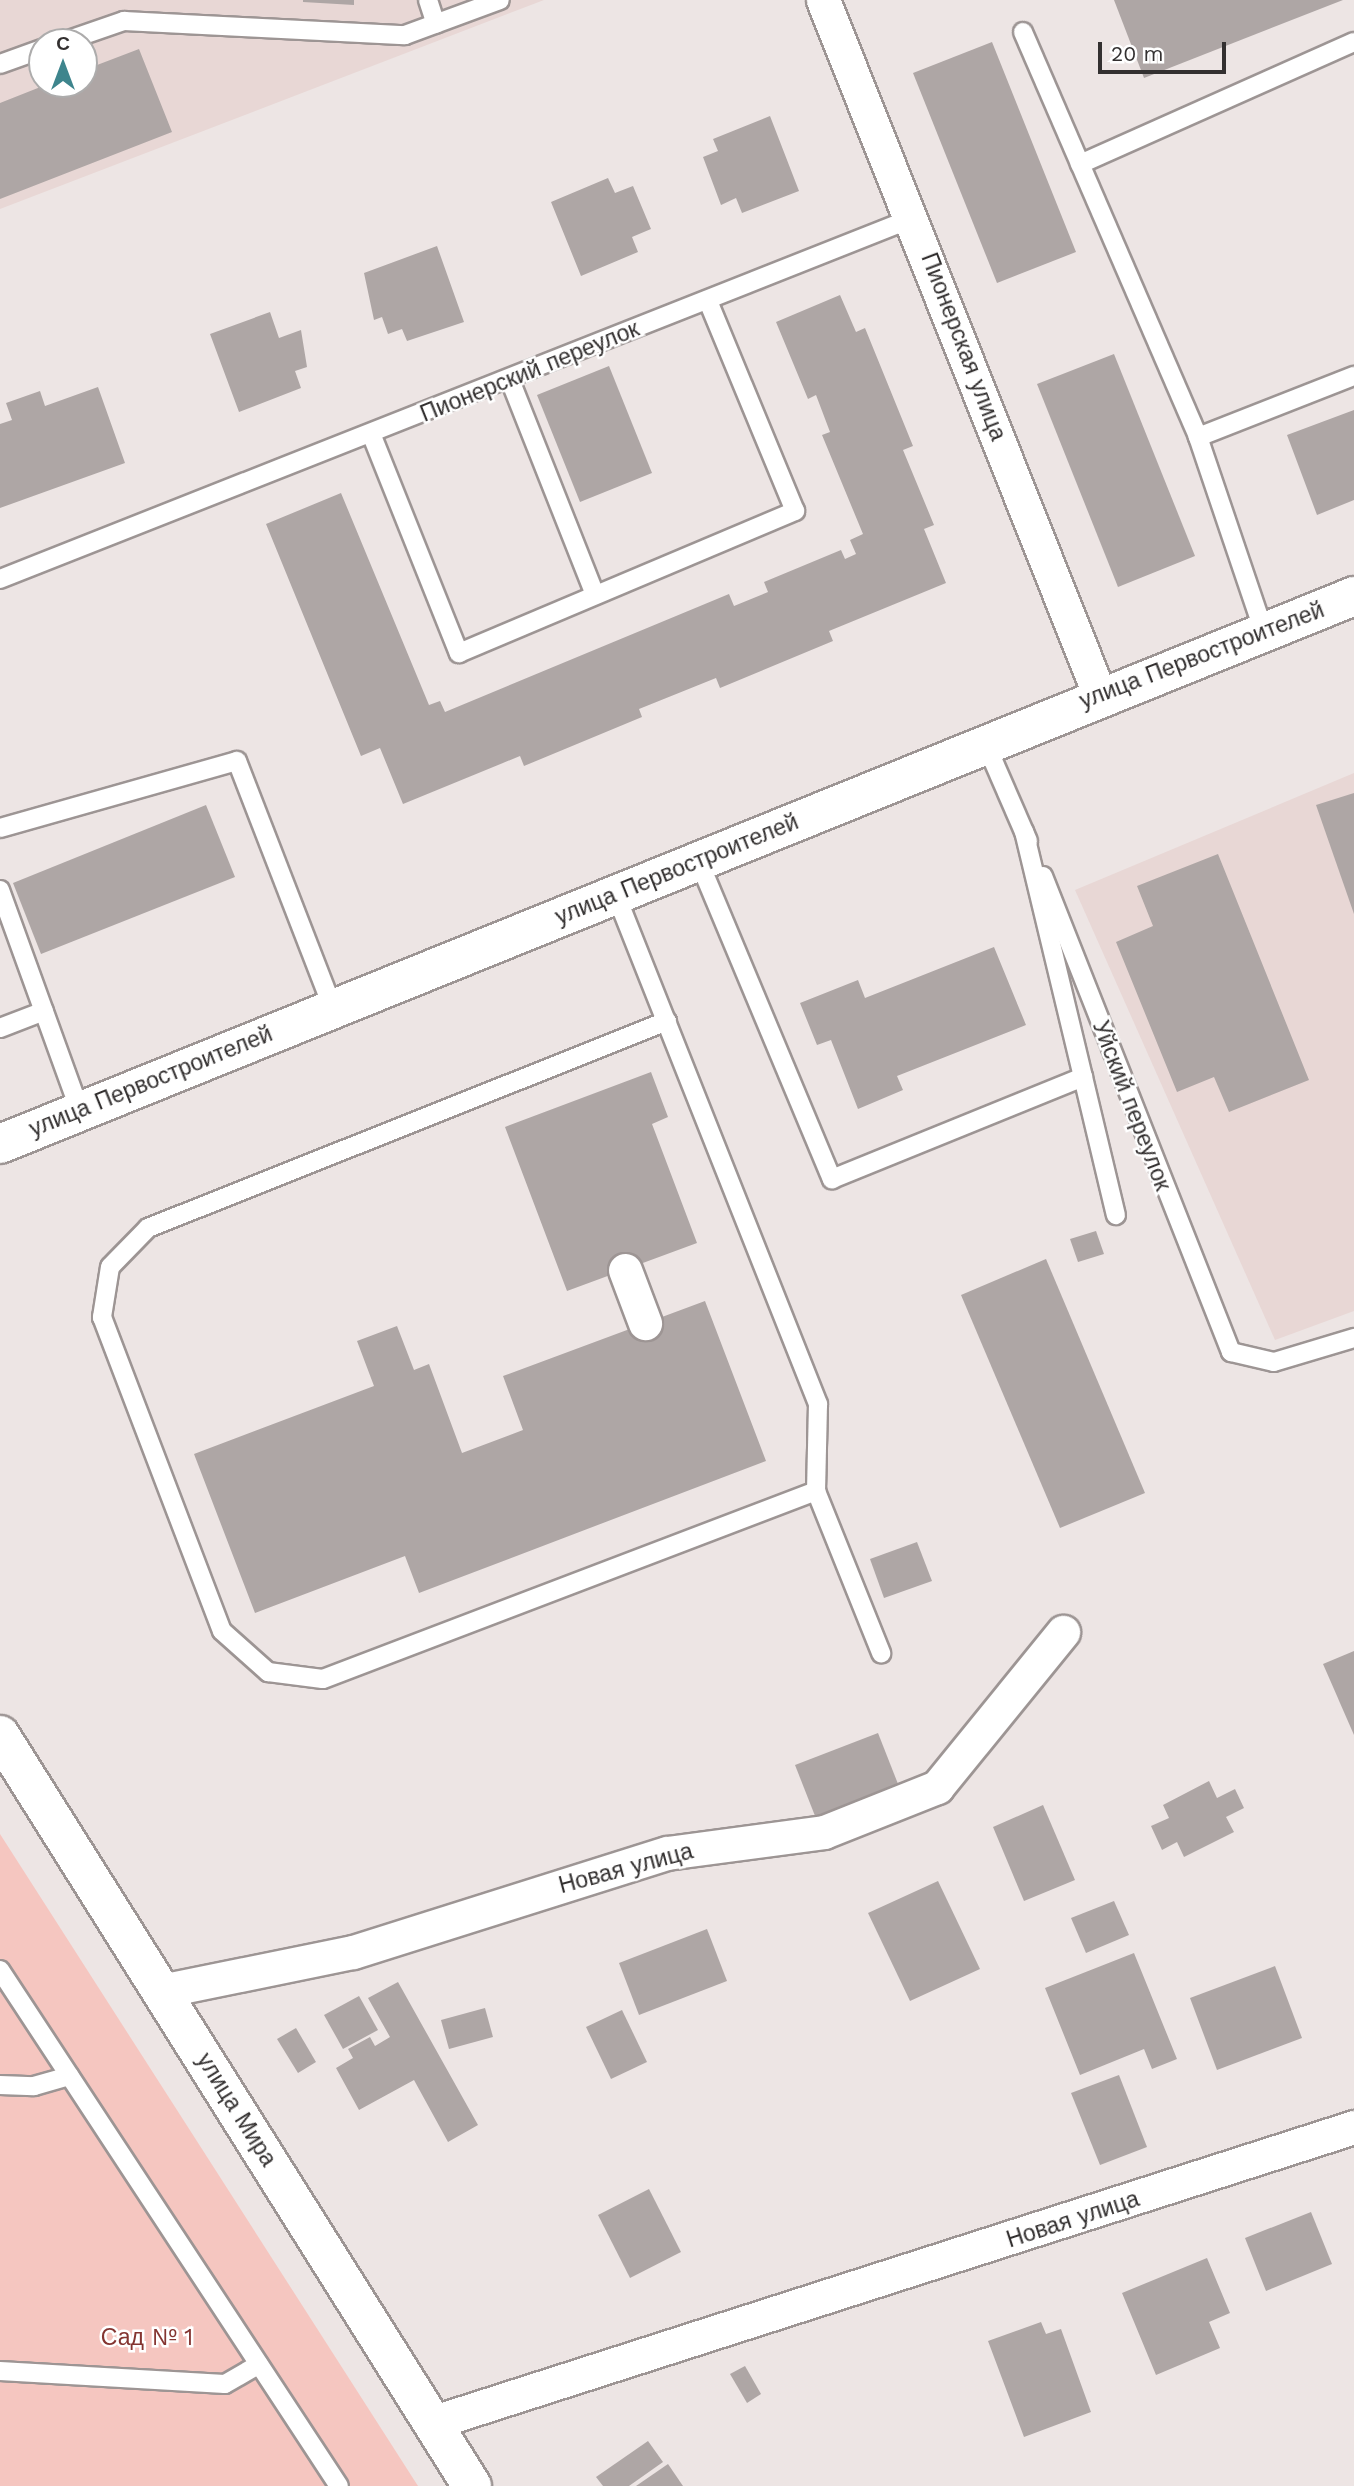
<!DOCTYPE html>
<html>
<head>
<meta charset="utf-8">
<style>
  body { margin:0 }
  #map { position:relative; width:1354px; height:2486px; overflow:hidden; background:#ede5e4; font-family:"Work Sans",sans-serif }
  div>[style] { position:absolute }
  [style*='--x'] { left:calc(var(--x)*1px); top:calc(var(--y)*1px); width:calc(var(--w)*1px); rotate:calc(var(--a)*1deg) }
  .built>* { inset:0; background:#e8d7d5 }
  .green>* { inset:0; background:#f5c6c0 }
  .building>* { inset:0; background:#aea6a5 }
  .roads { filter:drop-shadow(2px 0 #9d9594) drop-shadow(-2px 0 #9d9594) drop-shadow(0 2px #9d9594) drop-shadow(0 -2px #9d9594) }
  .lane>* { height:18px; margin:-9px; padding:0 9px; transform-origin:9px; border-radius:9px; background:#fff }
  .street>* { height:33px; margin:-16.5px; padding:0 16.5px; transform-origin:16.5px; border-radius:16.5px; background:#fff }
  .secondary>* { height:38px; margin:-19px; padding:0 19px; transform-origin:19px; border-radius:19px; background:#fff }
  span { translate:-50% -50%; white-space:nowrap; text-align:center; line-height:1.15; -webkit-text-stroke:5px #fff; paint-order:stroke }
  .street-label { font-size:23px; color:#333030 }
  .park-label { font-size:23px; color:#843531 }
  .north { position:absolute; left:28px; top:28px; width:70px; height:70px; box-sizing:border-box; background:#fff; border:2px solid #adacac; border-radius:50%; rotate:0deg; font-size:19px; font-weight:700; line-height:28px; text-align:center; color:#333030 }
  .north::after { content:''; display:block; margin:auto; width:24px; height:32px; background:#3e858d; clip-path:polygon(50% 0,100% 100%,50% 72%,0 100%) }
  .scale { position:absolute; left:1098px; top:42px; width:128px; height:32px; box-sizing:border-box; border:4px solid #333030; border-top:0; padding-left:9px; font-size:21px; line-height:24px; white-space:nowrap; color:#333030; -webkit-text-stroke:5px #fff; paint-order:stroke }
</style>
</head>
<body>
<div id="map">
  <div class="built">
    <div style="clip-path:polygon(evenodd,0 0,544px 0,0 209px,0 0,42px 42px,84px 42px,84px 84px,42px 84px,42px 42px)"></div>
    <div style="clip-path:polygon(1354px 773px,1354px 1311px,1275px 1340px,1075px 890px)"></div>
  </div>
  <div class="green">
    <div style="clip-path:polygon(0 1834px,418px 2486px,0 2486px)"></div>
  </div>
  <div class="building">
    <div style="clip-path:polygon(303px 0,354px 0,354px 5px,303px 2px)"></div>
    <div style="clip-path:polygon(1114px 0,1343px 0,1144px 78px)"></div>
    <div style="clip-path:polygon(992px 42px,1076px 252px,997px 283px,913px 73px)"></div>
    <div style="clip-path:polygon(139px 49px,172px 132px,0 199px,0 103px,48px 84px,84px 84px,84px 70px)"></div>
    <div style="clip-path:polygon(770px 116px,799px 191px,742px 213px,736px 198px,721px 205px,703px 157px,718px 151px,713px 139px)"></div>
    <div style="clip-path:polygon(608px 178px,615px 193px,633px 186px,651px 229px,632px 237px,638px 252px,581px 276px,551px 202px)"></div>
    <div style="clip-path:polygon(437px 246px,464px 322px,407px 341px,402px 329px,388px 334px,382px 317px,374px 320px,364px 273px)"></div>
    <div style="clip-path:polygon(840px 295px,856px 332px,865px 328px,913px 446px,903px 450px,934px 525px,924px 529px,946px 583px,829px 631px,833px 641px,720px 688px,716px 678px,639px 709px,642px 717px,524px 766px,520px 756px,403px 804px,380px 748px,361px 756px,266px 524px,341px 493px,429px 705px,440px 701px,445px 712px,729px 594px,734px 606px,768px 592px,764px 582px,841px 550px,845px 559px,856px 554px,850px 540px,863px 534px,822px 435px,830px 432px,816px 395px,808px 399px,776px 322px)"></div>
    <div style="clip-path:polygon(270px 312px,279px 338px,301px 330px,307px 367px,295px 371px,301px 388px,239px 412px,210px 334px)"></div>
    <div style="clip-path:polygon(1114px 354px,1195px 556px,1118px 587px,1037px 384px)"></div>
    <div style="clip-path:polygon(609px 366px,652px 473px,580px 502px,537px 395px)"></div>
    <div style="clip-path:polygon(98px 387px,125px 463px,0 508px,0 424px,12px 420px,6px 403px,40px 391px,45px 406px)"></div>
    <div style="clip-path:polygon(1354px 410px,1354px 500px,1317px 515px,1287px 435px)"></div>
    <div style="clip-path:polygon(1354px 793px,1354px 914px,1316px 805px)"></div>
    <div style="clip-path:polygon(206px 805px,235px 877px,41px 954px,13px 883px)"></div>
    <div style="clip-path:polygon(1218px 854px,1309px 1080px,1229px 1112px,1214px 1077px,1177px 1092px,1116px 942px,1153px 926px,1137px 886px)"></div>
    <div style="clip-path:polygon(994px 947px,1026px 1025px,897px 1076px,903px 1090px,858px 1109px,831px 1040px,817px 1045px,800px 1003px,858px 980px,865px 998px)"></div>
    <div style="clip-path:polygon(651px 1072px,668px 1117px,652px 1124px,697px 1243px,567px 1291px,505px 1127px)"></div>
    <div style="clip-path:polygon(1096px 1231px,1104px 1254px,1078px 1262px,1070px 1239px)"></div>
    <div style="clip-path:polygon(1046px 1259px,1145px 1493px,1060px 1528px,961px 1295px)"></div>
    <div style="clip-path:polygon(705px 1301px,766px 1461px,419px 1593px,405px 1556px,255px 1613px,194px 1454px,374px 1386px,357px 1341px,397px 1326px,414px 1370px,429px 1364px,462px 1453px,523px 1430px,503px 1376px)"></div>
    <div style="clip-path:polygon(917px 1542px,932px 1581px,884px 1598px,870px 1559px)"></div>
    <div style="clip-path:polygon(1354px 1651px,1354px 1735px,1323px 1664px)"></div>
    <div style="clip-path:polygon(878px 1733px,900px 1789px,817px 1821px,795px 1765px)"></div>
    <div style="clip-path:polygon(1209px 1781px,1217px 1798px,1235px 1789px,1244px 1808px,1226px 1817px,1234px 1832px,1184px 1857px,1177px 1842px,1162px 1850px,1151px 1826px,1169px 1818px,1163px 1805px)"></div>
    <div style="clip-path:polygon(1043px 1805px,1075px 1880px,1024px 1901px,993px 1827px)"></div>
    <div style="clip-path:polygon(938px 1881px,980px 1969px,910px 2001px,868px 1913px)"></div>
    <div style="clip-path:polygon(1114px 1901px,1129px 1935px,1086px 1953px,1071px 1918px)"></div>
    <div style="clip-path:polygon(707px 1929px,727px 1981px,639px 2015px,619px 1963px)"></div>
    <div style="clip-path:polygon(1134px 1953px,1177px 2059px,1152px 2069px,1144px 2049px,1080px 2075px,1045px 1988px)"></div>
    <div style="clip-path:polygon(1275px 1966px,1302px 2038px,1217px 2070px,1190px 1998px)"></div>
    <div style="clip-path:polygon(398px 1982px,478px 2125px,448px 2142px,414px 2080px,359px 2110px,336px 2068px,353px 2058px,348px 2049px,370px 2037px,375px 2046px,390px 2037px,368px 1998px)"></div>
    <div style="clip-path:polygon(359px 1996px,378px 2030px,343px 2049px,324px 2015px)"></div>
    <div style="clip-path:polygon(485px 2008px,493px 2037px,449px 2049px,441px 2020px)"></div>
    <div style="clip-path:polygon(622px 2010px,647px 2062px,611px 2079px,586px 2027px)"></div>
    <div style="clip-path:polygon(296px 2028px,316px 2062px,298px 2073px,277px 2039px)"></div>
    <div style="clip-path:polygon(1119px 2075px,1147px 2147px,1100px 2165px,1071px 2093px)"></div>
    <div style="clip-path:polygon(649px 2189px,681px 2252px,630px 2278px,598px 2215px)"></div>
    <div style="clip-path:polygon(1311px 2212px,1332px 2264px,1266px 2291px,1245px 2238px)"></div>
    <div style="clip-path:polygon(1207px 2258px,1230px 2313px,1209px 2322px,1220px 2348px,1156px 2375px,1122px 2293px)"></div>
    <div style="clip-path:polygon(1041px 2322px,1046px 2334px,1061px 2329px,1091px 2412px,1024px 2437px,988px 2341px)"></div>
    <div style="clip-path:polygon(745px 2366px,761px 2394px,747px 2403px,730px 2374px)"></div>
    <div style="clip-path:polygon(648px 2441px,663px 2462px,629px 2486px,603px 2486px,596px 2477px)"></div>
    <div style="clip-path:polygon(668px 2464px,683px 2486px,636px 2486px)"></div>
  </div>
  <div class="roads">
    <div class="lane">
      <div style="--x:428;--y:0;--w:25;--a:72"></div>
      <div style="--x:1023;--y:32;--w:441;--a:66.6"></div>
      <div style="--x:1198;--y:437;--w:206;--a:71.3"></div>
      <div style="--x:63;--y:42;--w:65;--a:-19"></div>
      <div style="--x:124;--y:21;--w:281;--a:2.9"></div>
      <div style="--x:405;--y:35;--w:101;--a:-20.2"></div>
      <div style="--x:0;--y:64;--w:45;--a:-19.7"></div>
      <div style="--x:1080;--y:164;--w:300;--a:-24"></div>
      <div style="--x:510;--y:380;--w:231;--a:68.4"></div>
      <div style="--x:372;--y:436;--w:234;--a:68.2"></div>
      <div style="--x:459;--y:653;--w:365;--a:-22.9"></div>
      <div style="--x:795;--y:511;--w:227;--a:-112.5"></div>
      <div style="--x:1198;--y:437;--w:168;--a:-21.4"></div>
      <div style="--x:0;--y:579;--w:982;--a:-21.57"></div>
      <div style="--x:985;--y:742;--w:108;--a:66.5"></div>
      <div style="--x:0;--y:828;--w:246;--a:-15.8"></div>
      <div style="--x:237;--y:761;--w:265;--a:68.8"></div>
      <div style="--x:700;--y:864;--w:342;--a:67.3"></div>
      <div style="--x:832;--y:1179;--w:271;--a:-22.1"></div>
      <div style="--x:1083;--y:1077;--w:252;--a:-103.5"></div>
      <div style="--x:1043;--y:876;--w:512;--a:68.45"></div>
      <div style="--x:1231;--y:1352;--w:44;--a:13.1"></div>
      <div style="--x:1274;--y:1362;--w:84;--a:-16.7"></div>
      <div style="--x:0;--y:890;--w:235;--a:70.1"></div>
      <div style="--x:616;--y:895;--w:548;--a:68.35"></div>
      <div style="--x:818;--y:1404;--w:87;--a:91.3"></div>
      <div style="--x:667;--y:1021;--w:559;--a:158.26"></div>
      <div style="--x:148;--y:1228;--w:54;--a:134.3"></div>
      <div style="--x:110;--y:1267;--w:51;--a:99.1"></div>
      <div style="--x:102;--y:1317;--w:336;--a:69.1"></div>
      <div style="--x:222;--y:1631;--w:62;--a:41.7"></div>
      <div style="--x:268;--y:1672;--w:55;--a:7.3"></div>
      <div style="--x:323;--y:1679;--w:528;--a:-20.87"></div>
      <div style="--x:816;--y:1491;--w:175;--a:68.1"></div>
      <div style="--x:0;--y:1028;--w:47;--a:-21.1"></div>
      <div style="--x:1083;--y:1077;--w:142;--a:76.6"></div>
      <div style="--x:0;--y:1970;--w:617;--a:56.7"></div>
      <div style="--x:0;--y:2085;--w:34;--a:2"></div>
      <div style="--x:34;--y:2086;--w:37;--a:-16"></div>
      <div style="--x:0;--y:2371;--w:225;--a:3.3"></div>
      <div style="--x:225;--y:2384;--w:39;--a:-30"></div>
    </div>
    <div class="street">
      <div style="--x:823;--y:0;--w:749;--a:68.3"></div>
      <div style="--x:625;--y:1270;--w:57;--a:69.3"></div>
      <div style="--x:161;--y:1991;--w:196;--a:-11.5"></div>
      <div style="--x:353;--y:1952;--w:329;--a:-17.5"></div>
      <div style="--x:667;--y:1853;--w:158;--a:-7.6"></div>
      <div style="--x:824;--y:1832;--w:122;--a:-21.7"></div>
      <div style="--x:937;--y:1787;--w:200;--a:-50.9"></div>
      <div style="--x:431;--y:2423;--w:969;--a:-17.78"></div>
    </div>
    <div class="secondary">
      <div style="--x:0;--y:1144;--w:1461;--a:-22.03"></div>
      <div style="--x:0;--y:1735;--w:887;--a:57.85"></div>
    </div>
  </div>
  <div class="street-label">
    <span style="left:963px;top:347px;rotate:69deg">Пионерская улица</span>
    <span style="left:530px;top:372px;rotate:-22deg">Пионерский переулок</span>
    <span style="left:1202px;top:656px;rotate:-21deg">улица Первостроителей</span>
    <span style="left:677px;top:870px;rotate:-22deg">улица Первостроителей</span>
    <span style="left:151px;top:1082px;rotate:-22deg">улица Первостроителей</span>
    <span style="left:1131px;top:1106px;rotate:69deg">Уйский переулок</span>
    <span style="left:626px;top:1869px;rotate:-15deg">Новая улица</span>
    <span style="left:236px;top:2110px;rotate:58deg">улица Мира</span>
    <span style="left:1073px;top:2220px;rotate:-18deg">Новая улица</span>
  </div>
  <div class="park-label">
    <span style="left:147px;top:2338px">Сад № 1</span>
  </div>
  <div class="north">С</div>
  <div class="scale">20 m</div>
</div>
</body>
</html>
